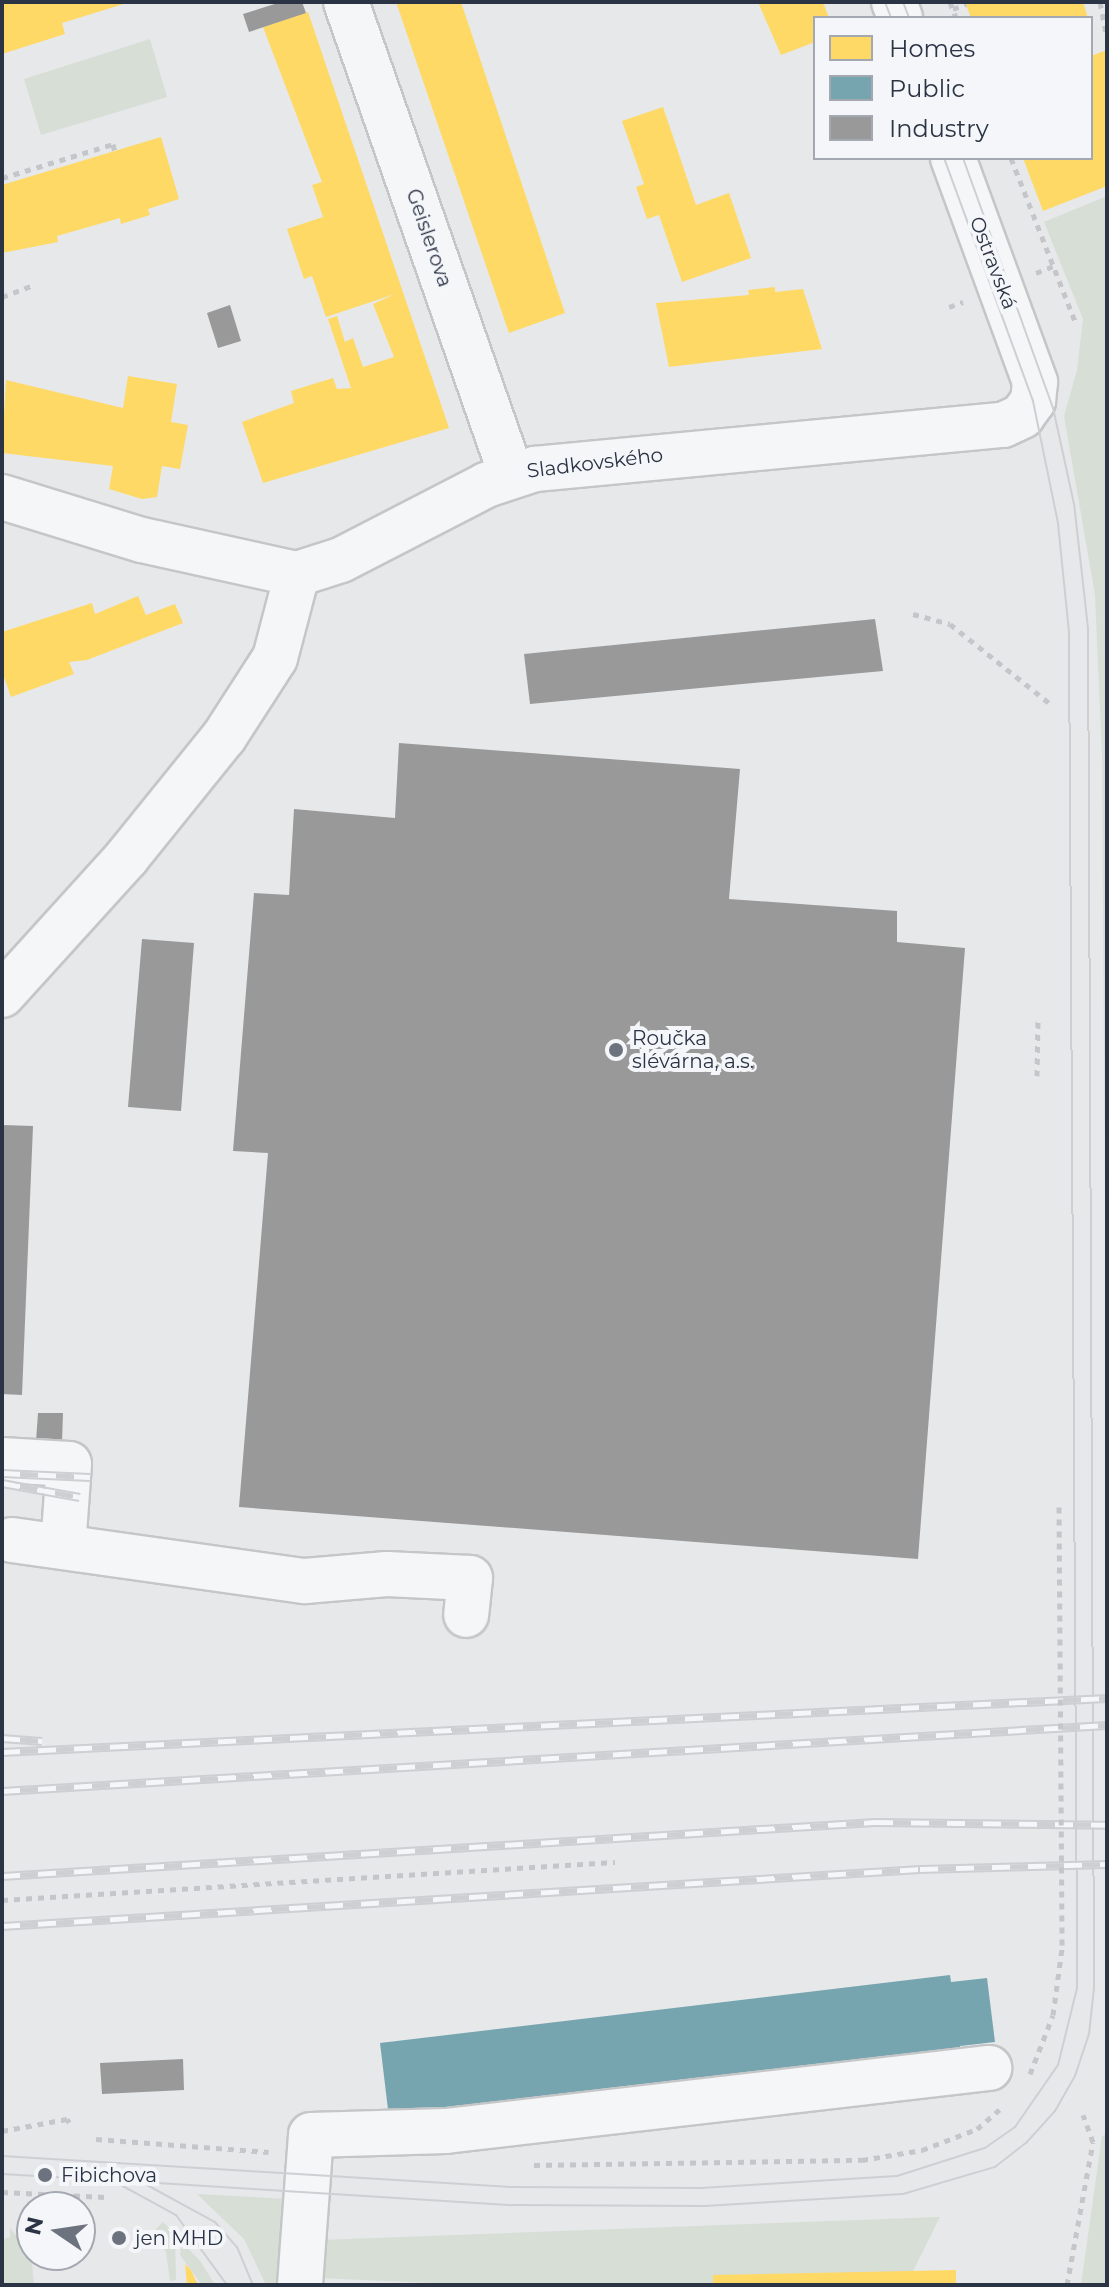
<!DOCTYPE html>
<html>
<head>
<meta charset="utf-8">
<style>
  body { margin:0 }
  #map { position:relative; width:1109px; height:2287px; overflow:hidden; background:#e6e8ea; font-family:Montserrat,sans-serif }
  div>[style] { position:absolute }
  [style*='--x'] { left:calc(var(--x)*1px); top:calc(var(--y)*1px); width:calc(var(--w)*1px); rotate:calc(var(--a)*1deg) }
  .green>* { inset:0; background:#d6ded6 }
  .homes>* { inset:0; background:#ffd966 }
  .public>* { inset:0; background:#76a5af }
  .industry>* { inset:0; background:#999 }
  .path>* { height:5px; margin-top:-2.5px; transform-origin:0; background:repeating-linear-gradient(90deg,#c5c6ca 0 6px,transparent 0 12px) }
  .roads { filter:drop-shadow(2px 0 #c4c6c8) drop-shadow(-2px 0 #c4c6c8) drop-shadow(0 2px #c4c6c8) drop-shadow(0 -2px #c4c6c8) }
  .minor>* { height:44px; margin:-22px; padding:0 22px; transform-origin:22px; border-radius:22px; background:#f5f6f7 }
  .tram>* { height:2px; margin:-1px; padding:0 1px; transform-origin:1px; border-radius:1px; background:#cecfd2 }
  .rail>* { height:9px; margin-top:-4.5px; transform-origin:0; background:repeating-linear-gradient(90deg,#f4f6f9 0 18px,#cecfd2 0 36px); box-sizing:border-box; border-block:2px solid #cecfd2 }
  .path-bridge>* { height:5px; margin-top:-2.5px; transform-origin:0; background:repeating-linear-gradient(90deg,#c5c6ca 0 6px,transparent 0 12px) }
  .dots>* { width:22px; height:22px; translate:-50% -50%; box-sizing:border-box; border:4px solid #f4f6f9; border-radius:50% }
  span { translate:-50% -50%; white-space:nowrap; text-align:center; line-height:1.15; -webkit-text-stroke:8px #f4f6f9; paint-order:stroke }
  .street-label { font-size:20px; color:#2b3445 }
  .poi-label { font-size:20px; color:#2b3445 }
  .left { translate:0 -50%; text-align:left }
  .frame { position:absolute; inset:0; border:4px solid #2b3445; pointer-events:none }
  .legend { position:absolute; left:813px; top:16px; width:280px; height:144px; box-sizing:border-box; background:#f4f6f9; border:2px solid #a4a8b1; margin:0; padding:10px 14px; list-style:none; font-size:24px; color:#2b3445 }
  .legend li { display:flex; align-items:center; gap:16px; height:40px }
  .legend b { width:40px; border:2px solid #a4a8b1 }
  .north { position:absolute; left:16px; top:2191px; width:80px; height:80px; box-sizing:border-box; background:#f4f6f9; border:2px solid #a4a8b1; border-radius:50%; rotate:283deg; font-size:22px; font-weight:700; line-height:32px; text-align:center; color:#2b3445 }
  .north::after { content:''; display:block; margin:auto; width:28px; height:36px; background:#6c737f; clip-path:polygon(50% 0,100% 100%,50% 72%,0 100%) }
</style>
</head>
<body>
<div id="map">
  <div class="green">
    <div style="clip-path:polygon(150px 39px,167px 97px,41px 135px,24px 79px)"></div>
    <div style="clip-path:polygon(1107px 196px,1107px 1502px,1102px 755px,1095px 595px,1064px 416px,1077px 370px,1083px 319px,1044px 222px)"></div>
    <div style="clip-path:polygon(1107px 2134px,1107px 2285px,1081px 2285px,1102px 2136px)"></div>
    <div style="clip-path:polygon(197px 2194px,287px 2199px,283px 2285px,266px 2285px,244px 2239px)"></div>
    <div style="clip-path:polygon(940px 2217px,906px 2285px,478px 2285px,317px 2278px,321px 2240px)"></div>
    <div style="clip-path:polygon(163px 2222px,175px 2234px,176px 2280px,170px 2281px,166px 2252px,153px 2232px)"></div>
    <div style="clip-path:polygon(10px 2228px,31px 2253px,34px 2285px,2px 2285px,2px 2240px,10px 2237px)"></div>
    <div style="clip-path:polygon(182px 2242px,201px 2262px,215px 2285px,202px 2285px,180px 2255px)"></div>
  </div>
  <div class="homes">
    <div style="clip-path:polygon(2px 2px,127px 2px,127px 3px,62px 23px,65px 34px,2px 54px)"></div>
    <div style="clip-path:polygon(396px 2px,461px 2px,565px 313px,509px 333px)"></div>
    <div style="clip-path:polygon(758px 2px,823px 2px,829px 18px,815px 18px,815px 42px,781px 55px)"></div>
    <div style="clip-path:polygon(965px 2px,1083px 2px,1088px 18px,971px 18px)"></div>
    <div style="clip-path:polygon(308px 12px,449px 428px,263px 483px,242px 422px,294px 403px,291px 391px,333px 378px,337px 389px,351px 388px,328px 319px,337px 316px,345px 342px,353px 338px,363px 367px,394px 357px,373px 304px,395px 294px,326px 317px,312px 276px,304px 279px,287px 229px,323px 217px,312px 185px,322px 182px,263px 27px)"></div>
    <div style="clip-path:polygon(1107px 50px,1107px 186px,1043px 211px,1023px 158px,1091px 158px,1091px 56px)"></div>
    <div style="clip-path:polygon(663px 107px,696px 205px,729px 193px,751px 258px,682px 282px,659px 215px,647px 219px,636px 187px,644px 184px,622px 121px)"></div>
    <div style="clip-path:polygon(161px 137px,179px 199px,148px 209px,150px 215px,121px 224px,120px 218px,57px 236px,58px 242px,2px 253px,2px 185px)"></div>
    <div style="clip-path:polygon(775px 287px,775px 292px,803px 289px,822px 349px,669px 367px,656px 303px,749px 295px,748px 290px)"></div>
    <div style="clip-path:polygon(128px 376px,177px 384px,171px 422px,188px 425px,180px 469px,162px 466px,157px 497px,142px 499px,109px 489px,113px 466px,2px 453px,6px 380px,123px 408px)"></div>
    <div style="clip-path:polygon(138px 596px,146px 615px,175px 604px,183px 623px,87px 660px,69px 662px,74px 674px,11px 697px,2px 671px,2px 632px,92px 603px,95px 614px)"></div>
    <div style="clip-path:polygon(185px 2264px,191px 2270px,198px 2285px,187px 2285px)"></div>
    <div style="clip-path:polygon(956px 2270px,956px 2285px,713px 2285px,713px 2275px)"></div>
  </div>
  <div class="public">
    <div style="clip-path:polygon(950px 1975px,951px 1982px,987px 1978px,995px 2042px,960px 2046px,961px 2057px,390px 2126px,380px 2043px)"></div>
  </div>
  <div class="industry">
    <div style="clip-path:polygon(281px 2px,302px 2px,306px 13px,249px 32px,243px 14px)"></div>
    <div style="clip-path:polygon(230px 305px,241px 341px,218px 348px,207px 313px)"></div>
    <div style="clip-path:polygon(875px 619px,883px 671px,530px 704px,524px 654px)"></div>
    <div style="clip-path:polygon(399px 743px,740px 769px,729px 899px,897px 911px,897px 942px,965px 948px,918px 1559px,239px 1507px,268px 1153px,233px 1151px,254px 893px,289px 895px,294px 809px,395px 818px)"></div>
    <div style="clip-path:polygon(142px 939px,194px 943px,181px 1111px,128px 1107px)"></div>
    <div style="clip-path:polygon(2px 1125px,33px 1126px,22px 1395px,2px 1394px)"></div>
    <div style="clip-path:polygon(38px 1413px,63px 1413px,62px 1442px,36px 1441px)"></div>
    <div style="clip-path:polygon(183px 2059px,184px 2090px,102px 2094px,100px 2063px)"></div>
  </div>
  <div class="path">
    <div style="--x:950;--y:2;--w:17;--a:69"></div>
    <div style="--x:1100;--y:2;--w:32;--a:79"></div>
    <div style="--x:953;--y:9;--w:14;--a:-21"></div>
    <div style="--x:1011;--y:158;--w:175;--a:68.6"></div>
    <div style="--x:2;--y:178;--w:116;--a:-17"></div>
    <div style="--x:113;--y:144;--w:9;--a:77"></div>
    <div style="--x:1036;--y:273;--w:18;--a:-22"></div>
    <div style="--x:2;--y:297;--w:34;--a:-21"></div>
    <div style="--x:949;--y:307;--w:15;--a:-20"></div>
    <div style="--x:913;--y:614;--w:38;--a:15"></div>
    <div style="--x:950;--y:624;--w:130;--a:38.5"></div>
    <div style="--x:1037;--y:1076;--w:59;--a:-89"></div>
    <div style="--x:2;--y:1900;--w:614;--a:-3.55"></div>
    <div style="--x:1030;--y:2074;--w:63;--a:-68.7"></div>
    <div style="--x:1053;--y:2015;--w:68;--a:-82.3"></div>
    <div style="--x:2;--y:2131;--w:66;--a:-10.5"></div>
    <div style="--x:67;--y:2119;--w:4;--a:56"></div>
    <div style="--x:96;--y:2139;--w:173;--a:4.3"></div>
    <div style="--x:534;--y:2165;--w:328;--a:-0.9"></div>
    <div style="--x:862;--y:2160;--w:61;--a:-9.5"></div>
    <div style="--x:922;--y:2150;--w:59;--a:-20.9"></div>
    <div style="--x:977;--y:2129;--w:30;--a:-41"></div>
    <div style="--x:2;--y:2192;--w:104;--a:2.8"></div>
    <div style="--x:1067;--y:2285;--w:145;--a:-79.7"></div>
    <div style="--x:1093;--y:2142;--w:29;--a:-110"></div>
  </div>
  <div class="roads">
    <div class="minor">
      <div style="--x:346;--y:2;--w:500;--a:70.73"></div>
      <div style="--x:894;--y:2;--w:17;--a:69"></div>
      <div style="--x:2;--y:497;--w:146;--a:17.1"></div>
      <div style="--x:142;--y:540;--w:159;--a:12.4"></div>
      <div style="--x:297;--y:574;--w:46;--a:-17.7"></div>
      <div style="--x:341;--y:560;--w:163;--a:-27.3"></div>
      <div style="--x:486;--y:485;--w:52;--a:-18.1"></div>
      <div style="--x:535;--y:469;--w:470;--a:-5.4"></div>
      <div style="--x:1003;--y:425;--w:21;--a:-25"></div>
      <div style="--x:1022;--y:416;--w:19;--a:-54"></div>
      <div style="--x:1033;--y:401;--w:19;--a:-84"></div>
      <div style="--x:1035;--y:382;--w:239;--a:-110.1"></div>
      <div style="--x:2;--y:995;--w:186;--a:-47.8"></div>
      <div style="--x:127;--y:857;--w:154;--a:-51.1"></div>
      <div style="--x:224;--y:737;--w:94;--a:-57.2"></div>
      <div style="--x:275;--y:658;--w:87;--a:-75.3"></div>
      <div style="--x:2;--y:1460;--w:67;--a:3.4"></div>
      <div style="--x:69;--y:1464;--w:83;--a:94.1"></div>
      <div style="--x:12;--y:1540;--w:296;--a:8"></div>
      <div style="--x:305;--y:1581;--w:82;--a:-4.9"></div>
      <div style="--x:387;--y:1574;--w:83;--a:2.8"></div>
      <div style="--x:470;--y:1578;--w:37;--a:96"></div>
      <div style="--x:300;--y:2285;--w:150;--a:-85.8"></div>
      <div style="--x:311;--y:2135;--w:135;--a:-1.7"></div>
      <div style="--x:446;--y:2131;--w:547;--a:-6.62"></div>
    </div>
  </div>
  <div class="tram">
    <div style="--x:885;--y:2;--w:17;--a:69"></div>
    <div style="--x:903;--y:2;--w:17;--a:69"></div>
    <div style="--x:2;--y:2156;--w:510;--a:3.49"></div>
    <div style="--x:511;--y:2187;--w:190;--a:0.3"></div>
    <div style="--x:701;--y:2188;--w:196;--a:-3.5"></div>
    <div style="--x:897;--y:2176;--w:92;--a:-17.7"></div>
    <div style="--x:985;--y:2148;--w:37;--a:-35"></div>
    <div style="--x:1015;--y:2127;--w:75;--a:-55.3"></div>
    <div style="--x:1058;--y:2065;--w:79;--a:-76.1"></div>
    <div style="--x:1077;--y:1988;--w:39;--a:-90"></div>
    <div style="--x:1077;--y:1949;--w:1317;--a:-90.35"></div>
    <div style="--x:1069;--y:632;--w:110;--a:-95.8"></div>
    <div style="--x:1058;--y:523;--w:125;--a:-101.6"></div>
    <div style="--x:1033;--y:401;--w:259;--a:-110.1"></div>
    <div style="--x:2;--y:2174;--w:86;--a:3.3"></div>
    <div style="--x:78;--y:2178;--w:436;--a:3.6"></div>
    <div style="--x:513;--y:2205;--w:192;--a:0.3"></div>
    <div style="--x:705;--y:2206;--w:198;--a:-3.5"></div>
    <div style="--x:903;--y:2194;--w:96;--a:-16.4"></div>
    <div style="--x:995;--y:2167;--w:39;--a:-38"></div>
    <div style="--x:1026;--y:2143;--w:43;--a:-47.8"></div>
    <div style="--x:1055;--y:2111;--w:40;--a:-60.3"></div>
    <div style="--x:1075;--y:2076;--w:44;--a:-71.6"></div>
    <div style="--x:1089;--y:2034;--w:46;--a:-83.8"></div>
    <div style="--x:1094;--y:1988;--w:1360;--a:-90.25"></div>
    <div style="--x:1088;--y:628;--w:125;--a:-96.4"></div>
    <div style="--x:1074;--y:504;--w:98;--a:-102.3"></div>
    <div style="--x:1053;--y:408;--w:266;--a:-109.8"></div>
    <div style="--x:119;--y:2184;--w:65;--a:28.5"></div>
    <div style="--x:176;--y:2215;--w:87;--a:53.9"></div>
    <div style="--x:147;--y:2185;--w:77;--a:28.6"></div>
    <div style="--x:215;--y:2222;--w:33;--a:49"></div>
    <div style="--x:237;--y:2247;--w:41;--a:67.2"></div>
  </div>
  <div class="rail">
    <div style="--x:2;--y:1473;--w:88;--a:2.6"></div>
    <div style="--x:2;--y:1483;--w:79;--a:10.2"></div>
    <div style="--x:2;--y:1738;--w:40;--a:4.3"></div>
    <div style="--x:2;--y:1752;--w:1106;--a:-2.8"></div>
    <div style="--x:2;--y:1791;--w:1107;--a:-3.42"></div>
    <div style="--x:2;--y:1876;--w:875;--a:-3.54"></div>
    <div style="--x:875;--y:1822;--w:232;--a:0.7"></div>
    <div style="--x:2;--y:1926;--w:920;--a:-3.55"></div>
    <div style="--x:920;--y:1869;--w:187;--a:-1.5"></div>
  </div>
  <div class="path-bridge">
    <div style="--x:1059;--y:1507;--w:441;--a:89.6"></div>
  </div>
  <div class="dots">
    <div style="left:616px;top:1050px;background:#6c737f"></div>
    <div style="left:45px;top:2175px;background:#6c737f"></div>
    <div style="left:119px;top:2238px;background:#6c737f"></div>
  </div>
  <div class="street-label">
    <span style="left:429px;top:238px;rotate:71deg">Geislerova</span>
    <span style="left:993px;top:263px;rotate:69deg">Ostravská</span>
    <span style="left:595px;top:463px;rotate:-7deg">Sladkovského</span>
  </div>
  <div class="poi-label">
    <span class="left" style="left:632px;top:1050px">Roučka<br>slévárna, a.s.</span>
    <span class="left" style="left:61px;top:2175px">Fibichova</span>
    <span class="left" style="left:135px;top:2238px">jen MHD</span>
  </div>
  <div class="frame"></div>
  <ul class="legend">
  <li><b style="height:22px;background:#ffd966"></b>Homes</li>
  <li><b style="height:22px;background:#76a5af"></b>Public</li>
  <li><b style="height:22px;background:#999"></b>Industry</li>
  </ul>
  <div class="north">N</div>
</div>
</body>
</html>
